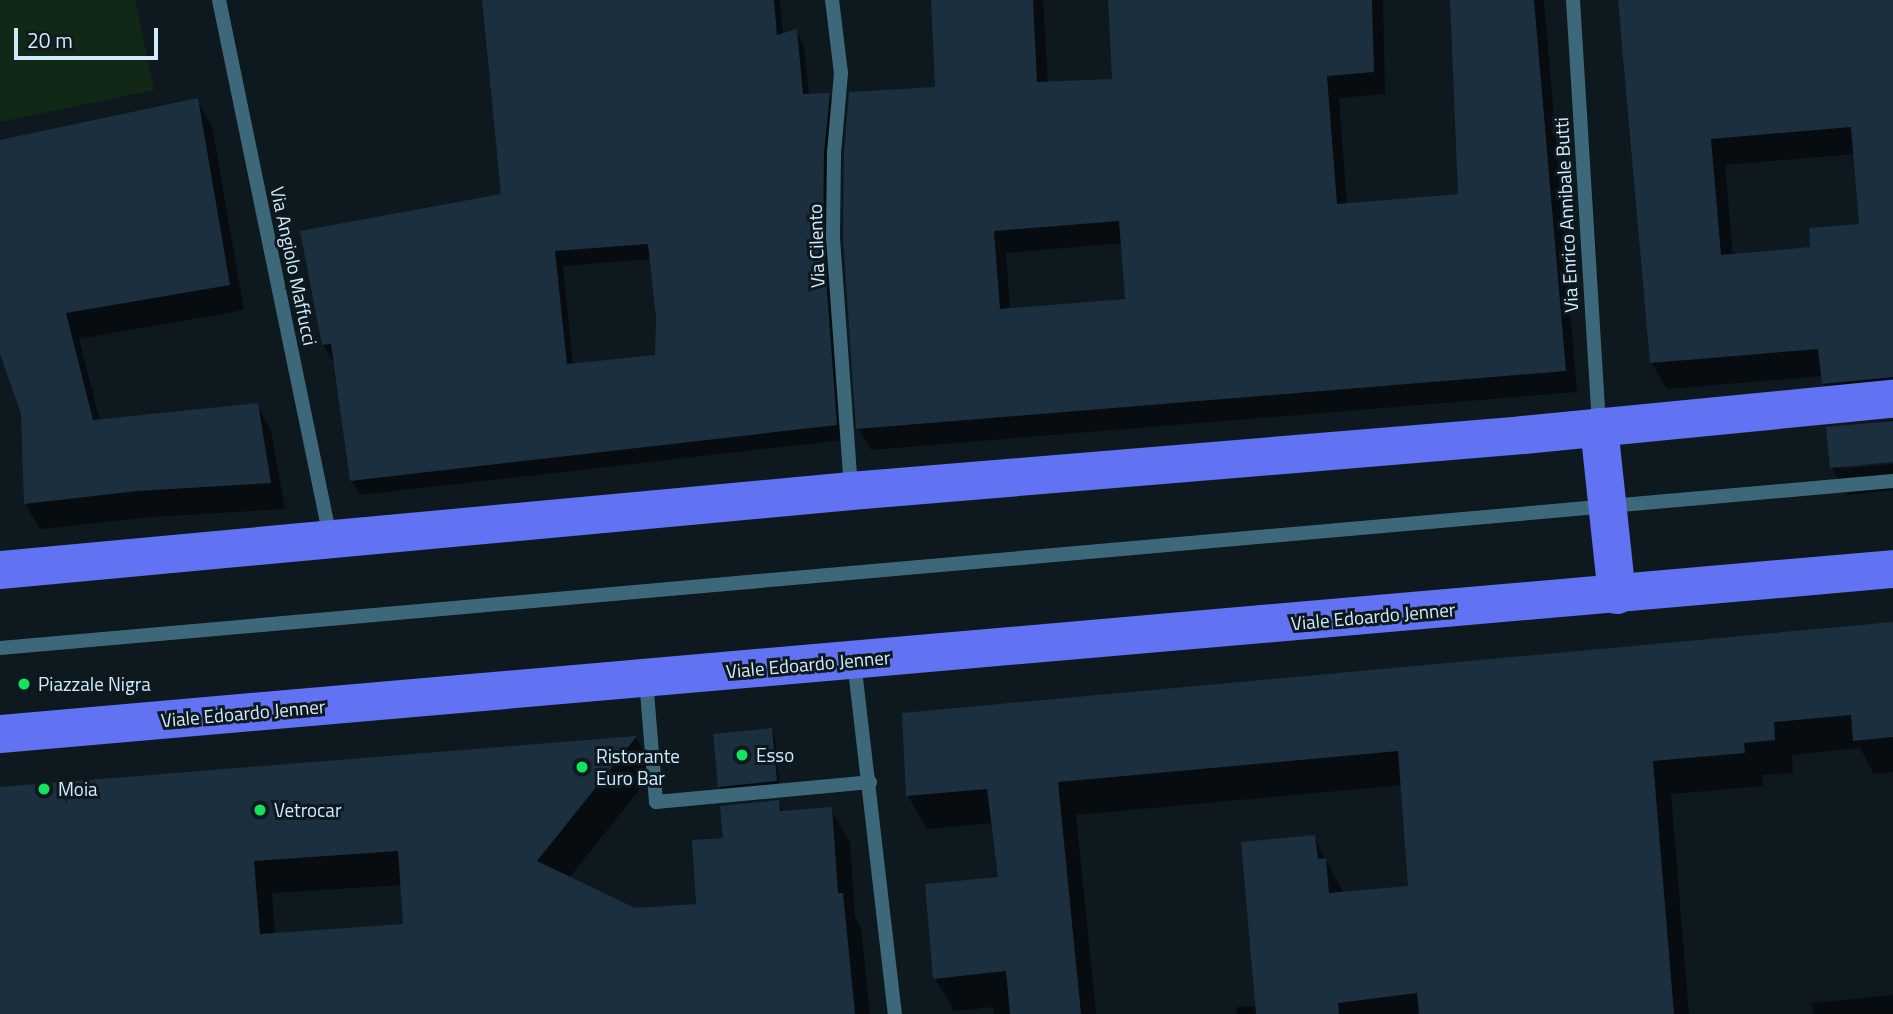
<!DOCTYPE html>
<html>
<head>
<meta charset="utf-8">
<style>
  body { margin:0 }
  #map { position:relative; width:1893px; height:1014px; overflow:hidden; background:#0e181f; font-family:"Titillium Web",sans-serif }
  div>[style] { position:absolute }
  [style*='--x'] { left:calc(var(--x)*1px); top:calc(var(--y)*1px); width:calc(var(--w)*1px); rotate:calc(var(--a)*1deg) }
  .green>* { inset:0; background:#122817 }
  .shadow>* { inset:0; background:#0007 }
  .building>* { inset:0; background:#1c2f3e }
  .lane>* { height:14px; margin:-7px; padding:0 7px; transform-origin:7px; border-radius:7px; background:#3d687a }
  .street>* { height:14px; margin:-7px; padding:0 7px; transform-origin:7px; border-radius:7px; background:#3d687a }
  .primary>* { height:38px; margin:-19px; padding:0 19px; transform-origin:19px; border-radius:19px; background:#6172f2 }
  .dots>* { width:19px; height:19px; translate:-50% -50%; box-sizing:border-box; border:4px solid #0e181f; border-radius:50% }
  span { translate:-50% -50%; white-space:nowrap; text-align:center; line-height:1.15; -webkit-text-stroke:6px #0e181f; paint-order:stroke }
  .street-label { font-size:19px; color:#d0ebfb }
  .poi-label { font-size:19px; color:#d0ebfb }
  .left { translate:0 -50%; text-align:left }
  .scale { position:absolute; left:14px; top:28px; width:144px; height:32px; box-sizing:border-box; border:4px solid #d0ebfb; border-top:0; padding-left:9px; font-size:21px; line-height:24px; white-space:nowrap; color:#d0ebfb; -webkit-text-stroke:5px #0e181f; paint-order:stroke }
</style>
</head>
<body>
<div id="map">
  <div class="green">
    <div style="clip-path:polygon(0 0,135px 0,154px 90px,0 122px)"></div>
  </div>
  <div class="shadow">
    <div style="clip-path:polygon(evenodd,484px 0,780px 0,783px 35px,796px 31px,804px 46px,809px 95px,829px 94px,837px 109px,844px 440px,360px 495px,351px 480px,335px 359px,332px 360px,323px 345px,502px 196px,484px 0,651px 259px,657px 318px,656px 357px,573px 366px,563px 266px,651px 259px)"></div>
    <div style="clip-path:polygon(evenodd,933px 0,1043px 0,1048px 84px,1113px 80px,1110px 0,1383px 0,1385px 94px,1339px 98px,1347px 205px,1460px 195px,1451px 0,1544px 0,1577px 392px,871px 450px,858px 428px,937px 89px,933px 0,1123px 243px,1127px 301px,1010px 310px,1006px 253px,1123px 243px)"></div>
    <div style="clip-path:polygon(evenodd,1620px 0,1893px 0,1893px 405px,1839px 410px,1823px 383px,1823px 376px,1667px 389px,1651px 362px,1620px 0,1855px 154px,1861px 225px,1812px 249px,1733px 256px,1725px 165px,1855px 154px)"></div>
    <div style="clip-path:polygon(197px 100px,212px 126px,244px 310px,79px 339px,100px 421px,257px 405px,271px 431px,285px 509px,152px 517px,40px 529px,25px 504px,23px 414px,0 348px,0 142px)"></div>
    <div style="clip-path:polygon(1893px 420px,1893px 461px,1842px 465px,1842px 469px,1893px 464px,1893px 490px,1848px 495px,1832px 468px,1828px 429px)"></div>
    <div style="clip-path:polygon(1893px 624px,1893px 772px,1874px 774px,1860px 748px,1792px 755px,1793px 773px,1762px 775px,1763px 786px,1671px 794px,1689px 1014px,1237px 1014px,1236px 1007px,1257px 1006px,1314px 837px,1344px 894px,1410px 888px,1402px 785px,1076px 815px,1096px 1014px,994px 1014px,994px 1007px,954px 1011px,935px 978px,1000px 878px,993px 823px,927px 829px,908px 796px)"></div>
    <div style="clip-path:polygon(771px 730px,775px 738px,780px 789px,724px 794px,720px 786px)"></div>
    <div style="clip-path:polygon(evenodd,636px 738px,655px 770px,569px 878px,635px 909px,698px 905px,725px 839px,778px 802px,784px 812px,831px 809px,850px 842px,855px 917px,861px 928px,870px 1014px,0 1014px,0 793px,3px 788px,636px 738px,402px 885px,405px 925px,275px 935px,272px 893px,402px 885px)"></div>
    <div style="clip-path:polygon(1893px 995px,1893px 1014px,1813px 1014px,1812px 1003px)"></div>
  </div>
  <div class="building">
    <div style="clip-path:polygon(evenodd,482px 0,774px 0,777px 35px,797px 29px,803px 94px,830px 93px,824px 153px,823px 238px,837px 425px,350px 481px,331px 344px,322px 345px,300px 231px,501px 194px,482px 0,648px 244px,656px 318px,655px 355px,567px 364px,555px 251px,648px 244px)"></div>
    <div style="clip-path:polygon(evenodd,931px 0,1033px 0,1037px 82px,1112px 79px,1108px 0,1372px 0,1374px 72px,1327px 76px,1337px 204px,1458px 194px,1450px 0,1534px 0,1566px 371px,856px 429px,843px 238px,844px 153px,849px 92px,935px 87px,931px 0,1119px 221px,1125px 299px,1000px 309px,994px 231px,1119px 221px)"></div>
    <div style="clip-path:polygon(evenodd,1618px 0,1893px 0,1893px 377px,1822px 384px,1818px 349px,1650px 363px,1618px 0,1851px 127px,1859px 224px,1809px 228px,1810px 247px,1721px 255px,1711px 139px,1851px 127px)"></div>
    <div style="clip-path:polygon(198px 98px,230px 285px,66px 313px,93px 420px,258px 403px,271px 483px,137px 491px,24px 504px,21px 414px,0 354px,0 140px)"></div>
    <div style="clip-path:polygon(1893px 421px,1893px 462px,1830px 468px,1826px 427px)"></div>
    <div style="clip-path:polygon(1893px 622px,1893px 737px,1853px 741px,1851px 715px,1774px 722px,1775px 740px,1744px 743px,1745px 753px,1653px 761px,1674px 1014px,1419px 1014px,1417px 993px,1338px 1003px,1339px 1014px,1256px 1014px,1241px 842px,1315px 835px,1318px 859px,1326px 858px,1329px 893px,1408px 886px,1398px 751px,1058px 782px,1081px 1014px,1010px 1014px,1006px 971px,933px 979px,925px 884px,998px 877px,987px 789px,906px 796px,902px 713px)"></div>
    <div style="clip-path:polygon(772px 728px,777px 781px,718px 787px,713px 734px)"></div>
    <div style="clip-path:polygon(evenodd,637px 736px,537px 861px,635px 908px,696px 904px,692px 840px,723px 838px,720px 806px,779px 800px,780px 811px,832px 807px,838px 893px,843px 893px,855px 1014px,0 1014px,0 787px,637px 736px,398px 851px,403px 924px,260px 934px,254px 861px,398px 851px)"></div>
  </div>
  <div class="lane">
    <div style="--x:0;--y:648;--w:1900;--a:-5.04"></div>
    <div style="--x:854;--y:661;--w:355;--a:83.4"></div>
    <div style="--x:646;--y:680;--w:122;--a:85.3"></div>
    <div style="--x:656;--y:802;--w:215;--a:-5.3"></div>
  </div>
  <div class="street">
    <div style="--x:219;--y:0;--w:548;--a:78.32"></div>
    <div style="--x:832;--y:0;--w:74;--a:83"></div>
    <div style="--x:841;--y:73;--w:80;--a:95"></div>
    <div style="--x:834;--y:153;--w:85;--a:90.7"></div>
    <div style="--x:833;--y:238;--w:254;--a:85.9"></div>
    <div style="--x:1573;--y:0;--w:427;--a:86.5"></div>
  </div>
  <div class="primary">
    <div style="--x:1599;--y:427;--w:169;--a:83.9"></div>
    <div style="--x:0;--y:570;--w:855;--a:-5.3"></div>
    <div style="--x:851;--y:491;--w:674;--a:-4.76"></div>
    <div style="--x:1523;--y:435;--w:372;--a:-5.6"></div>
    <div style="--x:0;--y:734;--w:1900;--a:-4.98"></div>
  </div>
  <div class="dots">
    <div style="left:24px;top:684px;background:#13e45d"></div>
    <div style="left:742px;top:755px;background:#13e45d"></div>
    <div style="left:582px;top:767px;background:#13e45d"></div>
    <div style="left:44px;top:789px;background:#13e45d"></div>
    <div style="left:260px;top:810px;background:#13e45d"></div>
  </div>
  <div class="street-label">
    <span style="left:1566px;top:215px;rotate:-93deg">Via Enrico Annibale Butti</span>
    <span style="left:816px;top:246px;rotate:-92deg">Via Cilento</span>
    <span style="left:294px;top:266px;rotate:78deg">Via Angiolo Maffucci</span>
    <span style="left:1373px;top:616px;rotate:-5deg">Viale Edoardo Jenner</span>
    <span style="left:808px;top:664px;rotate:-5deg">Viale Edoardo Jenner</span>
    <span style="left:243px;top:713px;rotate:-5deg">Viale Edoardo Jenner</span>
  </div>
  <div class="poi-label">
    <span class="left" style="left:38px;top:684px">Piazzale Nigra</span>
    <span class="left" style="left:756px;top:755px">Esso</span>
    <span class="left" style="left:596px;top:767px">Ristorante<br>Euro Bar</span>
    <span class="left" style="left:58px;top:789px">Moia</span>
    <span class="left" style="left:274px;top:810px">Vetrocar</span>
  </div>
  <div class="scale">20 m</div>
</div>
</body>
</html>
